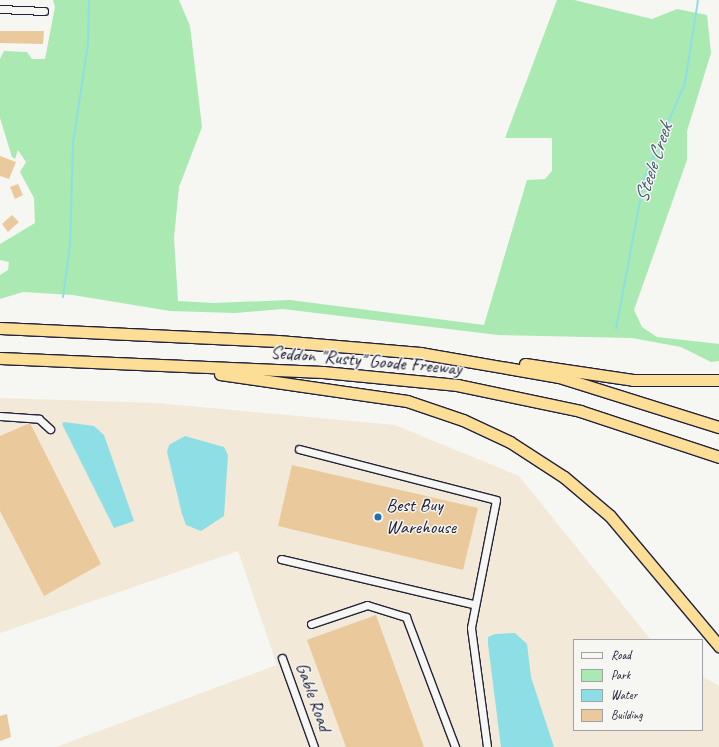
<!DOCTYPE html>
<html>
<head>
<meta charset="utf-8">
<style>
  body { margin:0 }
  #map { position:relative; width:719px; height:747px; overflow:hidden; background:#f6f6f2; font-family:Caveat,sans-serif }
  div>[style] { position:absolute }
  [style*='--x'] { left:calc(var(--x)*1px); top:calc(var(--y)*1px); width:calc(var(--w)*1px); rotate:calc(var(--a)*1deg) }
  .built>* { inset:0; background:#f2e9d8 }
  .green>* { inset:0; background:#aae9b1 }
  .water>* { inset:0; background:#8ddfe5 }
  .stream>* { height:2px; margin:-1px; padding:0 1px; transform-origin:1px; border-radius:1px; background:#8ddfe5 }
  .building>* { inset:0; background:#eaca9c }
  .roads { filter:drop-shadow(1px 0 #22223b) drop-shadow(-1px 0 #22223b) drop-shadow(0 1px #22223b) drop-shadow(0 -1px #22223b) }
  .minor>* { height:7px; margin:-3.5px; padding:0 3.5px; transform-origin:3.5px; border-radius:3.5px; background:#f6f6f2 }
  .highway>* { height:11px; margin:-5.5px; padding:0 5.5px; transform-origin:5.5px; border-radius:5.5px; background:#fdde96 }
  .dots>* { width:11px; height:11px; translate:-50% -50%; box-sizing:border-box; border:2px solid #f6f6f2; border-radius:50% }
  span { translate:-50% -50%; white-space:nowrap; text-align:center; line-height:1.15; -webkit-text-stroke:3px #f6f6f2; paint-order:stroke }
  .street-label { font-size:19px; color:#22223b }
  .poi-label { font-size:19px; color:#22223b }
  .left { translate:0 -50%; text-align:left }
  .water-label { font-size:20px; color:#425b6e; font-style:italic }
  .legend { position:absolute; left:573px; top:639px; width:130px; height:92px; box-sizing:border-box; background:#f6f6f2; border:1px solid #a1a1a9; margin:0; padding:5px 7px; list-style:none; font-size:12px; color:#22223b }
  .legend li { display:flex; align-items:center; gap:8px; height:20px }
  .legend b { width:20px; border:1px solid #a1a1a9 }
</style>
</head>
<body>
<div id="map">
  <div class="built">
    <div style="clip-path:polygon(0 398px,157px 403px,395px 425px,519px 476px,651px 640px,574px 640px,574px 730px,702px 730px,702px 676px,719px 686px,719px 747px,56px 747px,277px 665px,238px 551px,0 633px)"></div>
  </div>
  <div class="green">
    <div style="clip-path:polygon(53px 0,179px 0,190px 26px,202px 127px,179px 187px,174px 238px,178px 301px,213px 303px,290px 300px,484px 325px,527px 180px,545px 179px,552px 171px,552px 138px,505px 138px,557px 0,574px 0,652px 19px,677px 9px,707px 15px,711px 53px,687px 131px,687px 160px,634px 310px,642px 327px,657px 337px,719px 344px,719px 361px,711px 362px,681px 347px,632px 338px,498px 335px,283px 309px,235px 313px,170px 311px,73px 295px,23px 292px,0 299px,0 275px,8px 270px,9px 262px,0 260px,0 244px,35px 223px,34px 198px,20px 172px,26px 162px,18px 150px,15px 159px,12px 157px,0 118px,0 59px,4px 51px,27px 52px,32px 59px,45px 59px,55px 7px)"></div>
  </div>
  <div class="water">
    <div style="clip-path:polygon(64px 422px,94px 426px,104px 435px,134px 521px,114px 528px,62px 424px)"></div>
    <div style="clip-path:polygon(185px 436px,224px 447px,228px 455px,224px 516px,201px 531px,186px 525px,182px 514px,167px 452px,169px 445px)"></div>
    <div style="clip-path:polygon(515px 633px,527px 644px,531px 677px,554px 747px,501px 747px,488px 644px,488px 637px,495px 634px)"></div>
  </div>
  <div class="stream">
    <div style="--x:63;--y:297;--w:51;--a:-82.2"></div>
    <div style="--x:70;--y:246;--w:103;--a:-88.3"></div>
    <div style="--x:73;--y:143;--w:100;--a:-81.4"></div>
    <div style="--x:88;--y:44;--w:44;--a:-88.7"></div>
    <div style="--x:616;--y:329;--w:153;--a:-79.4"></div>
    <div style="--x:644;--y:179;--w:104;--a:-66.9"></div>
    <div style="--x:685;--y:83;--w:84;--a:-81.1"></div>
  </div>
  <div class="building">
    <div style="clip-path:polygon(0 31px,44px 31px,43px 44px,0 43px)"></div>
    <div style="clip-path:polygon(0 156px,16px 162px,9px 179px,0 176px)"></div>
    <div style="clip-path:polygon(18px 184px,23px 195px,15px 199px,10px 187px)"></div>
    <div style="clip-path:polygon(12px 215px,19px 222px,8px 232px,2px 224px)"></div>
    <div style="clip-path:polygon(30px 423px,101px 564px,44px 596px,0 511px,0 436px)"></div>
    <div style="clip-path:polygon(292px 465px,478px 508px,463px 570px,278px 526px)"></div>
    <div style="clip-path:polygon(376px 615px,424px 747px,346px 747px,307px 640px)"></div>
    <div style="clip-path:polygon(7px 714px,11px 737px,0 741px,0 716px)"></div>
  </div>
  <div class="roads">
    <div class="minor">
      <div style="--x:0;--y:9;--w:44;--a:2.6"></div>
      <div style="--x:0;--y:416;--w:39;--a:4"></div>
      <div style="--x:39;--y:419;--w:15;--a:42"></div>
      <div style="--x:299;--y:449;--w:203;--a:14.5"></div>
      <div style="--x:496;--y:500;--w:130;--a:101.1"></div>
      <div style="--x:471;--y:628;--w:120;--a:82.3"></div>
      <div style="--x:281;--y:559;--w:197;--a:13.2"></div>
      <div style="--x:311;--y:624;--w:59;--a:-18.7"></div>
      <div style="--x:367;--y:605;--w:41;--a:17.1"></div>
      <div style="--x:406;--y:617;--w:139;--a:69.3"></div>
      <div style="--x:282;--y:658;--w:95;--a:70.2"></div>
    </div>
    <div class="highway">
      <div style="--x:0;--y:328;--w:278;--a:2.7"></div>
      <div style="--x:278;--y:341;--w:143;--a:4.8"></div>
      <div style="--x:420;--y:353;--w:141;--a:9.8"></div>
      <div style="--x:559;--y:377;--w:168;--a:17.4"></div>
      <div style="--x:0;--y:358;--w:323;--a:2.5"></div>
      <div style="--x:323;--y:372;--w:135;--a:5.5"></div>
      <div style="--x:457;--y:385;--w:126;--a:11.9"></div>
      <div style="--x:580;--y:411;--w:146;--a:18.3"></div>
      <div style="--x:525;--y:364;--w:109;--a:8.4"></div>
      <div style="--x:633;--y:380;--w:86;--a:0"></div>
      <div style="--x:220;--y:374;--w:189;--a:8.2"></div>
      <div style="--x:407;--y:401;--w:59;--a:18.7"></div>
      <div style="--x:463;--y:420;--w:52;--a:25.1"></div>
      <div style="--x:510;--y:442;--w:64;--a:32.9"></div>
      <div style="--x:564;--y:477;--w:60;--a:40.3"></div>
      <div style="--x:610;--y:516;--w:170;--a:50"></div>
    </div>
  </div>
  <div class="dots">
    <div style="left:378px;top:517px;background:#1f6fb2"></div>
  </div>
  <div class="street-label">
    <span style="left:366px;top:361px;rotate:5deg">Seddon "Rusty" Goode Freeway</span>
    <span style="left:313px;top:697px;rotate:70deg">Gable Road</span>
  </div>
  <div class="poi-label">
    <span class="left" style="left:386px;top:517px">Best Buy<br>Warehouse</span>
  </div>
  <div class="water-label">
    <span style="left:653px;top:163px;rotate:-72deg">Steele Creek</span>
  </div>
  <ul class="legend">
  <li><b style="height:5px;background:#f6f6f2"></b>Road</li>
  <li><b style="height:11px;background:#aae9b1"></b>Park</li>
  <li><b style="height:11px;background:#8ddfe5"></b>Water</li>
  <li><b style="height:11px;background:#eaca9c"></b>Building</li>
  </ul>
</div>
</body>
</html>
